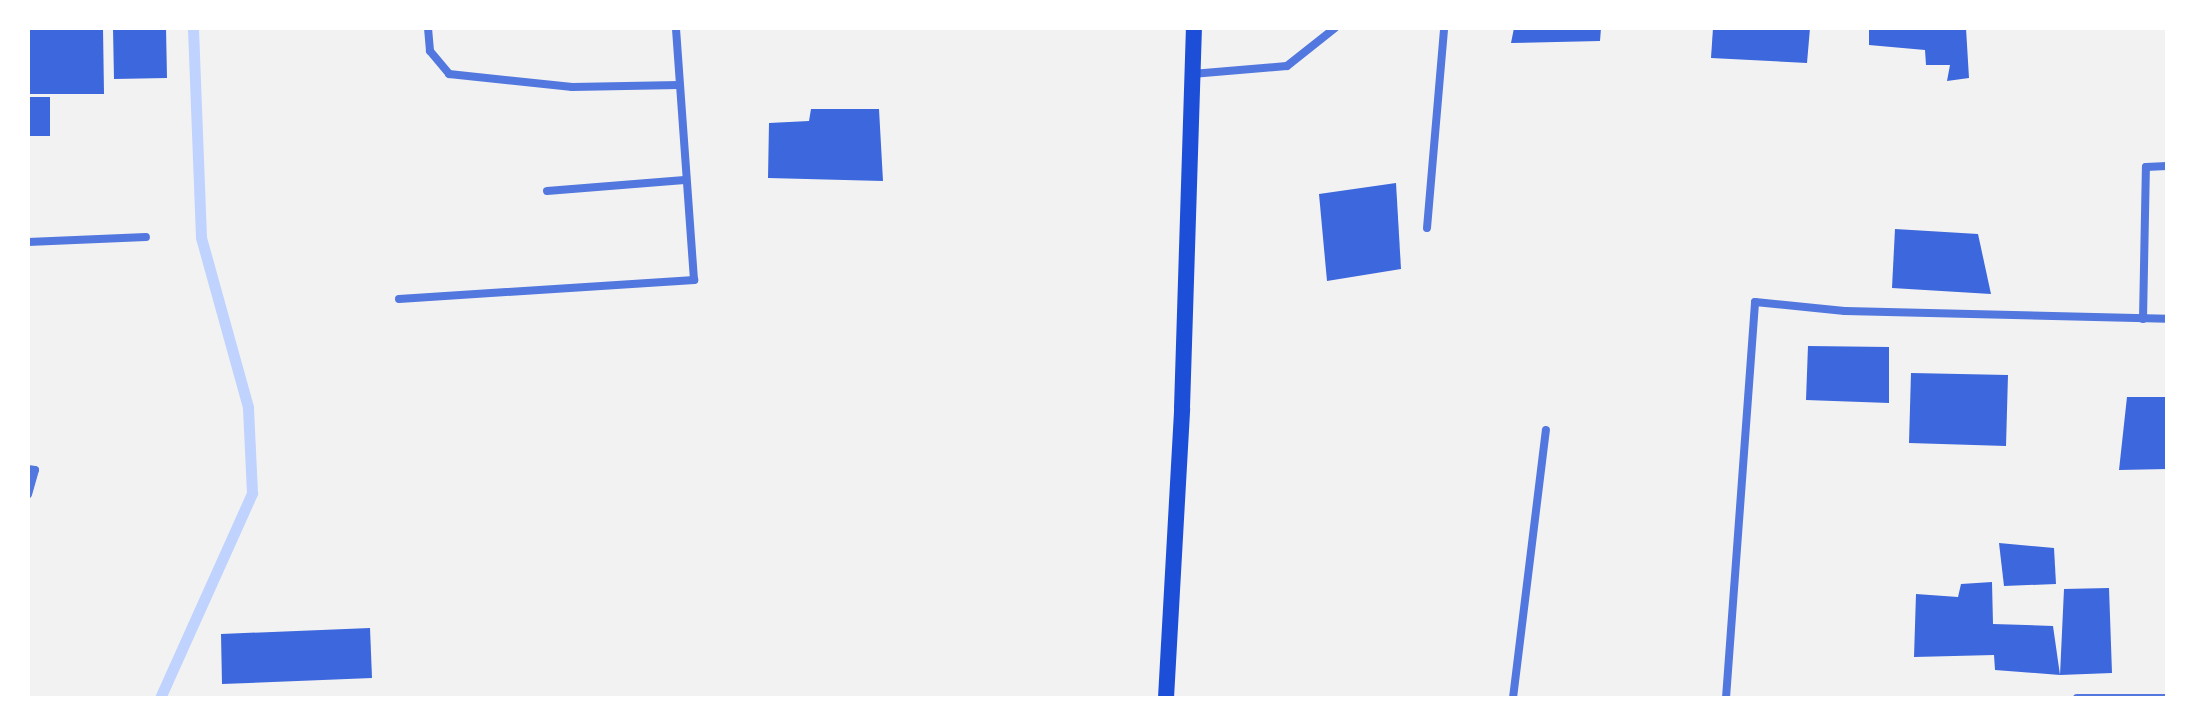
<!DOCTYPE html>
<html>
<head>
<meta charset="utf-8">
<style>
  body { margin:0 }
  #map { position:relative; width:2195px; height:726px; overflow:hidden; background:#f2f2f2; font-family:Spectral,serif }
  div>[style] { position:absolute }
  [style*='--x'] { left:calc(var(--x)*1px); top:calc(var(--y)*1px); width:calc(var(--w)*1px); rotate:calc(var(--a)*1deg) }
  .stream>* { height:11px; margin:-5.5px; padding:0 5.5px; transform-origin:5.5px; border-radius:5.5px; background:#bfd3fe }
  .building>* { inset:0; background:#3d67dc }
  .minor>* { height:8px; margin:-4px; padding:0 4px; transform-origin:4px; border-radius:4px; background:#5277de }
  .secondary>* { height:16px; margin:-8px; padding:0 8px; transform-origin:8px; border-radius:8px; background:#1d4ed8 }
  span { translate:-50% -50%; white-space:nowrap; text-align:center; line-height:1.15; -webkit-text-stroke:8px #fff; paint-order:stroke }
  .frame { position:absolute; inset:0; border:30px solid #fff; pointer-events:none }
</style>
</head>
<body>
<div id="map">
  <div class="stream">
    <div style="--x:160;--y:698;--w:225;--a:-65.8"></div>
    <div style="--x:252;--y:493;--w:86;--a:-92.7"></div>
    <div style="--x:248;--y:407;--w:176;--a:-105.5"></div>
    <div style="--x:201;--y:237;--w:209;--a:-92.2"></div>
  </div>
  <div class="building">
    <div style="clip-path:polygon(28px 28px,103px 28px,104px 94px,28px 94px)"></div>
    <div style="clip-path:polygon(113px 28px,166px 28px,167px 78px,114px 79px)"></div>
    <div style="clip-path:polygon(1514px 28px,1601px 28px,1600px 41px,1511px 43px)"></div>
    <div style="clip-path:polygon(1713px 28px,1810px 28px,1807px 63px,1711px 58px)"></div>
    <div style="clip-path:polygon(1869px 28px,1966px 28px,1969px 78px,1947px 81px,1950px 65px,1926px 65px,1925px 50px,1869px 45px)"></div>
    <div style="clip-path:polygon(28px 97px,50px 97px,50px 136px,28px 136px)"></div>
    <div style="clip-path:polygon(811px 109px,879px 109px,883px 181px,768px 178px,769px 123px,809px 121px)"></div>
    <div style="clip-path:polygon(1396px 183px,1401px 269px,1327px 281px,1319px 194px)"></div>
    <div style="clip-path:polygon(1895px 229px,1978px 234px,1991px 294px,1892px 288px)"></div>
    <div style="clip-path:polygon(1808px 346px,1889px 347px,1889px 403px,1806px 400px)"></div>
    <div style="clip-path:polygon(1911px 373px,2008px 375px,2006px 446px,1909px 443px)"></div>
    <div style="clip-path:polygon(2127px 397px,2167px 397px,2167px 469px,2119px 470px)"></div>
    <div style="clip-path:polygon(1999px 543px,2054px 548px,2056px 584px,2004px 586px)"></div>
    <div style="clip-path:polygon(1992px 582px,1993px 624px,2053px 626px,2060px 675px,2064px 589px,2109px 588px,2112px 673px,2060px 675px,1995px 670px,1994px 655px,1914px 657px,1916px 594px,1958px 597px,1961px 584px)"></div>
    <div style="clip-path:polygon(370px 628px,372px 678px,222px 684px,221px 634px)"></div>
  </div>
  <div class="minor">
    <div style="--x:428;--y:28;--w:23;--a:85"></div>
    <div style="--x:430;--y:51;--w:30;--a:50"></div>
    <div style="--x:449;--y:74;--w:124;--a:6"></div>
    <div style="--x:572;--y:87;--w:107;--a:-1.1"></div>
    <div style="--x:1192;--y:74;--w:95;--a:-4.8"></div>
    <div style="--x:1287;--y:66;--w:61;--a:-38.4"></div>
    <div style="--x:547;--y:191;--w:138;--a:-4.6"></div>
    <div style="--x:1427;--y:228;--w:201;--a:-85.1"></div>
    <div style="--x:28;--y:242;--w:118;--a:-2.4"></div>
    <div style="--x:399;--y:299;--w:296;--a:-3.7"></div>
    <div style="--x:694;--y:280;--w:253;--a:-94.1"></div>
    <div style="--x:2143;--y:319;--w:152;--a:-88.9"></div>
    <div style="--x:2146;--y:167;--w:21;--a:-3"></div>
    <div style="--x:28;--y:469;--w:7;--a:8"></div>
    <div style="--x:35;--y:470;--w:25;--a:106"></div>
    <div style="--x:1513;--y:698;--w:270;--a:-83"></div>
    <div style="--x:1726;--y:698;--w:397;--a:-85.8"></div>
    <div style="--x:1755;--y:302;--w:90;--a:5.7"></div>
    <div style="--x:1845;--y:311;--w:322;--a:1.4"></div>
    <div style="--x:2077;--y:698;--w:90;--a:0"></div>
  </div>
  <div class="secondary">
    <div style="--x:1166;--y:698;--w:290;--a:-86.8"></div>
    <div style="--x:1182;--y:408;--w:380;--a:-88.2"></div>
  </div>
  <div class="frame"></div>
</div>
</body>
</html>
